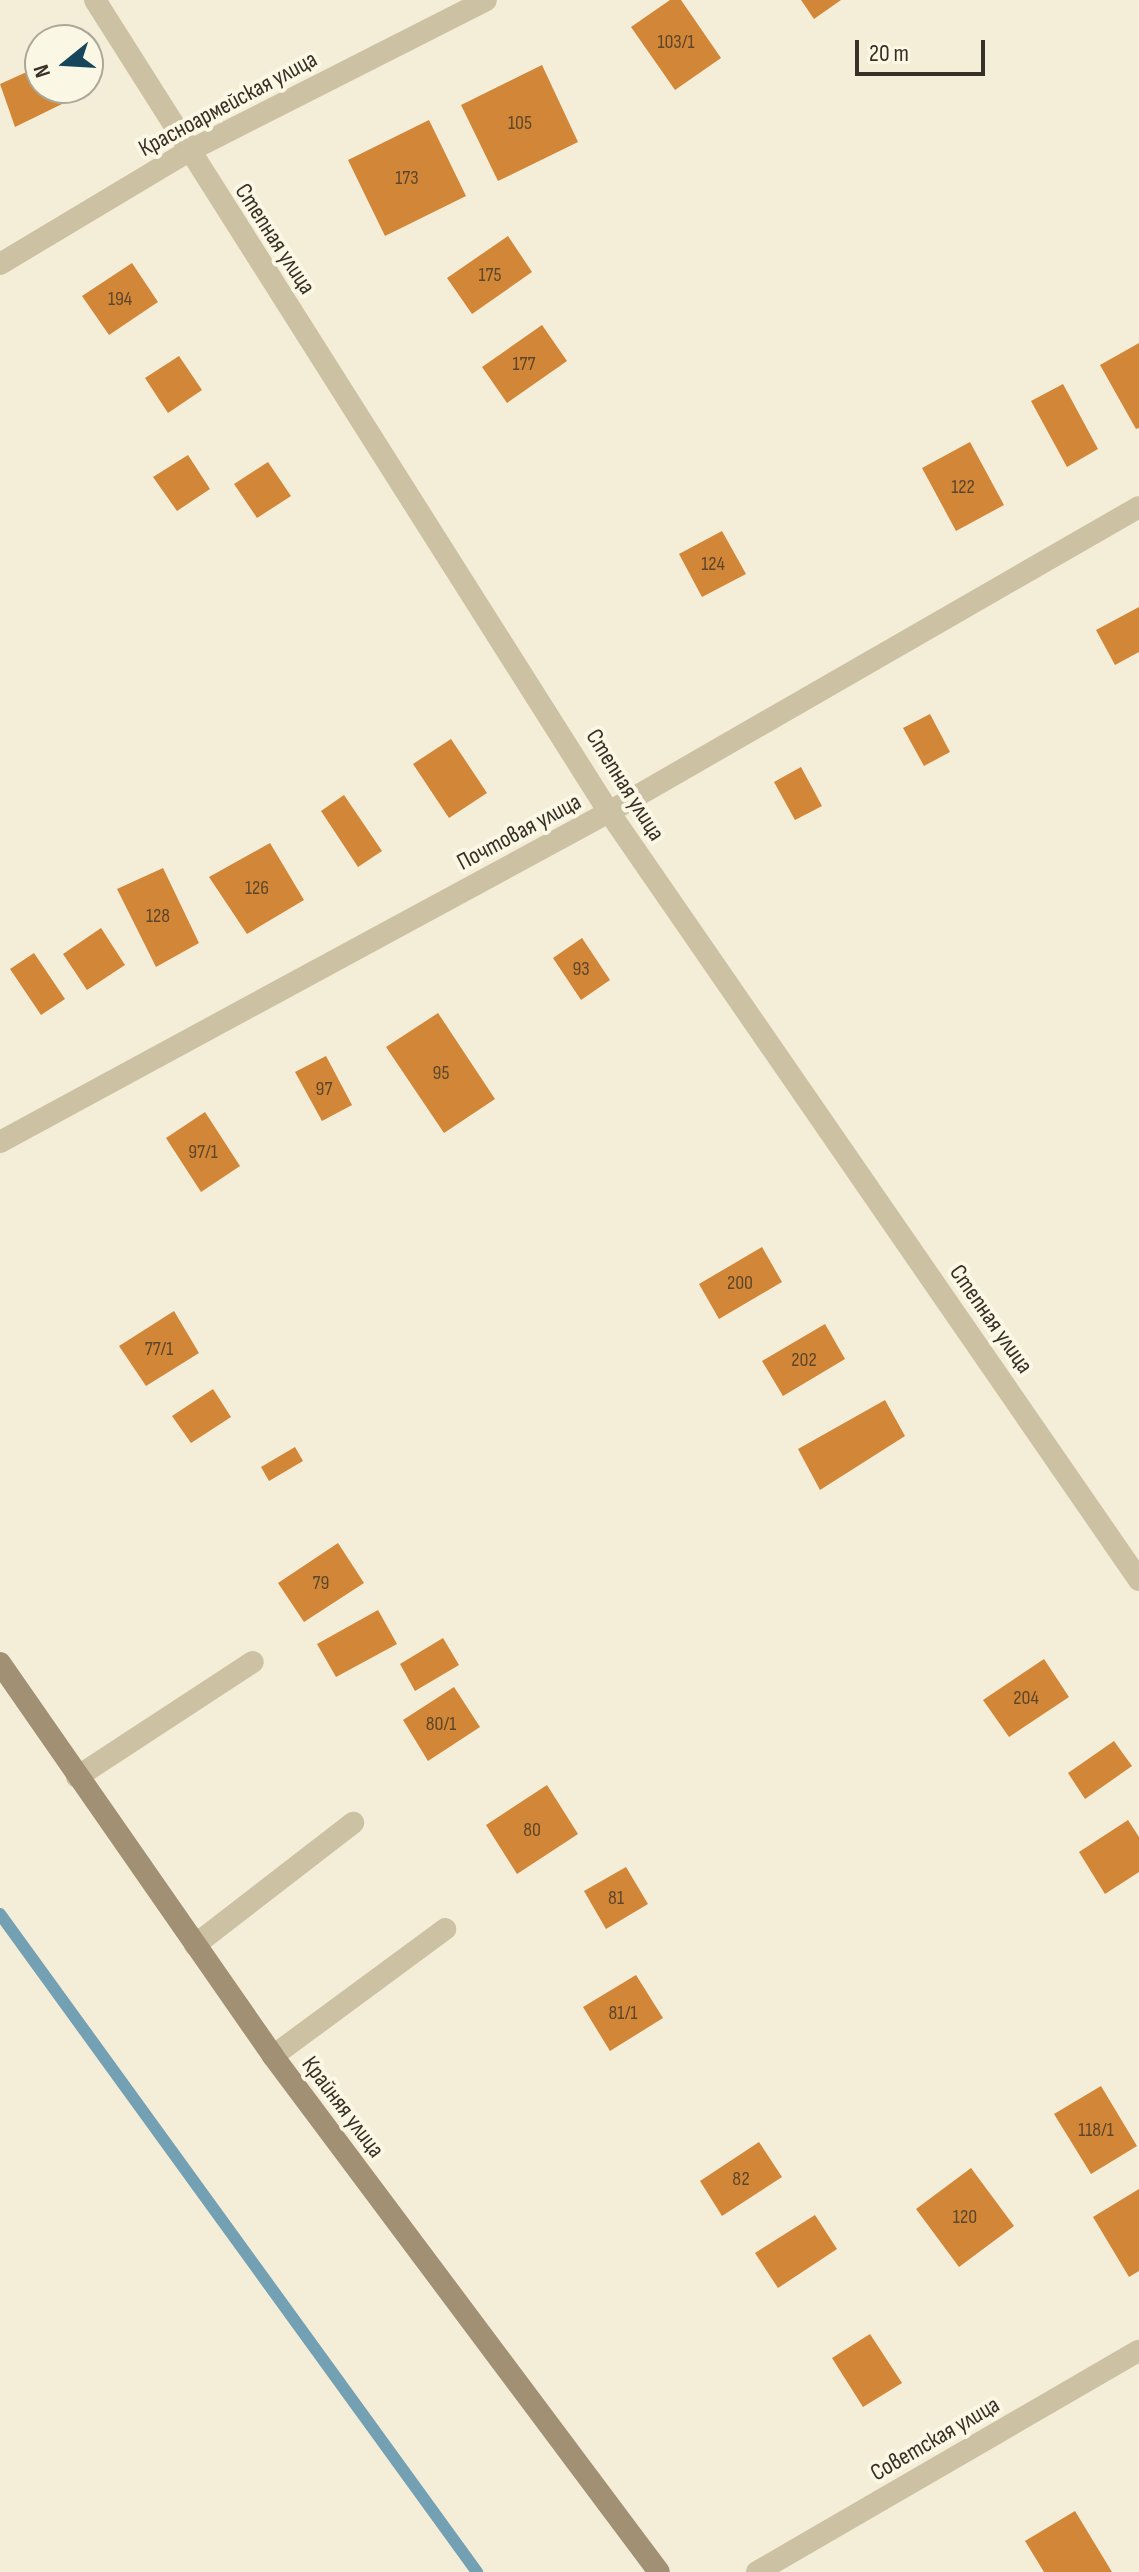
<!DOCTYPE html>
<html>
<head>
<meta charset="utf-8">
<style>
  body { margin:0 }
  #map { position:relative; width:1139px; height:2572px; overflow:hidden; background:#f4eed8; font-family:"Sofia Sans Condensed",sans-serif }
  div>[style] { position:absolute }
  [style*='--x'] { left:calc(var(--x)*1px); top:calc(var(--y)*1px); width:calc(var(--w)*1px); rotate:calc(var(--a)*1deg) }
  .stream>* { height:12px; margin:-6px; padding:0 6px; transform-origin:6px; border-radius:6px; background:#74a0b3 }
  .building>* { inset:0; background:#d28638 }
  .service>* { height:22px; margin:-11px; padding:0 11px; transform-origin:11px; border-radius:11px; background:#cdc1a3 }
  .minor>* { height:22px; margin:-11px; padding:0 11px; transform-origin:11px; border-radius:11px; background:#cdc1a3 }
  .tertiary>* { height:22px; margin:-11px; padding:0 11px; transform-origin:11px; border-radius:11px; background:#cdc1a3 }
  .secondary>* { height:22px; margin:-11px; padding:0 11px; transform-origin:11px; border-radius:11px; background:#a19074 }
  span { translate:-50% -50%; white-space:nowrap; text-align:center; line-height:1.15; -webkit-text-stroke:8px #fbf7e5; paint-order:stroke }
  .number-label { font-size:20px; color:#5e462a }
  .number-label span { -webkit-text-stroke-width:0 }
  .street-label { font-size:24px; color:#373026 }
  .north { position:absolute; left:24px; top:24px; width:80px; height:80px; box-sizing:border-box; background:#fbf7e5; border:2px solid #ada799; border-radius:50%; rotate:252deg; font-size:22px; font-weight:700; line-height:32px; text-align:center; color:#373026 }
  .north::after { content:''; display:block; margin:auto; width:28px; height:36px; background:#17465c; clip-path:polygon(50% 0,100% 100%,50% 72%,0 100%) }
  .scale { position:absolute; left:855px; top:40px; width:130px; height:36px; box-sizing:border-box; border:4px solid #373026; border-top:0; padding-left:10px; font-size:24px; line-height:28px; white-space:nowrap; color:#373026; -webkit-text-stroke:6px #fbf7e5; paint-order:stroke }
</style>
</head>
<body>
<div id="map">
  <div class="stream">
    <div style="--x:0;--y:1914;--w:813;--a:54.06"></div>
  </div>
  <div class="building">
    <div style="clip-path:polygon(670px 0,681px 0,721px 58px,675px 90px,631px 27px)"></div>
    <div style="clip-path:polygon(801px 0,841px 0,814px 19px)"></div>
    <div style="clip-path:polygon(542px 65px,578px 142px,498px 181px,461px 105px)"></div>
    <div style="clip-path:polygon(40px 66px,40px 88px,53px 88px,62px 104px,15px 127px,0 84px)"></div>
    <div style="clip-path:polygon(429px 120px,466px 196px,385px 236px,348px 160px)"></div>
    <div style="clip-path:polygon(508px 236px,532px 272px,472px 314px,447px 278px)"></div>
    <div style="clip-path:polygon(132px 263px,158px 302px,109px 335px,82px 296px)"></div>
    <div style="clip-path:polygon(542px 325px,567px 361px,507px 403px,482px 367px)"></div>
    <div style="clip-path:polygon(1139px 343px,1139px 428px,1136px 429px,1100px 365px)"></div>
    <div style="clip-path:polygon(179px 356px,202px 390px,168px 413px,145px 378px)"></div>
    <div style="clip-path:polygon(1063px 384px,1098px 449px,1067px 467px,1031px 401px)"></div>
    <div style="clip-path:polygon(970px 442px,1004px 505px,956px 531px,922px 468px)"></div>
    <div style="clip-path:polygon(188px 455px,210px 489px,177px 511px,153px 477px)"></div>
    <div style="clip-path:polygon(268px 462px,291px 496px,257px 518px,234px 484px)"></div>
    <div style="clip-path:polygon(722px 531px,746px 574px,702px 597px,679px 554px)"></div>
    <div style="clip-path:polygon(1139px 607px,1139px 652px,1115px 665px,1096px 630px)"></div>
    <div style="clip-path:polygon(930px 714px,950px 752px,924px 766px,903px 728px)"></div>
    <div style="clip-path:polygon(451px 739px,487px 793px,449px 818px,413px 764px)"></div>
    <div style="clip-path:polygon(801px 767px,822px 806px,795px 820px,774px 782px)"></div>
    <div style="clip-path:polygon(344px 795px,382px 851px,358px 867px,321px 811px)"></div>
    <div style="clip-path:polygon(270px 843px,304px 900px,247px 934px,209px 877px)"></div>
    <div style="clip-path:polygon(163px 868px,199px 943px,156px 967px,117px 889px)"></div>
    <div style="clip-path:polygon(101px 928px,125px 965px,87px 990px,63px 954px)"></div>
    <div style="clip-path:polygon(582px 938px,610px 980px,581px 1000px,553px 958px)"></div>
    <div style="clip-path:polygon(34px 953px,65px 999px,41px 1015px,10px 969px)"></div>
    <div style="clip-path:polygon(438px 1013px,495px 1099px,444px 1133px,386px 1047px)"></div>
    <div style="clip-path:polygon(326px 1056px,352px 1105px,322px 1121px,295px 1072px)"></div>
    <div style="clip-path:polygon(205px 1112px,240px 1166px,201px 1192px,166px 1138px)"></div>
    <div style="clip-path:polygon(762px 1247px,782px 1282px,719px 1319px,699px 1284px)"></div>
    <div style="clip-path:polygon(174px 1311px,199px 1353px,146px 1386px,119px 1346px)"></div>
    <div style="clip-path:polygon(825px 1324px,845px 1359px,783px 1396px,762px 1361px)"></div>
    <div style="clip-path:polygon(213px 1389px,231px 1417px,191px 1443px,172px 1416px)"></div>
    <div style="clip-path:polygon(885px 1400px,905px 1436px,820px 1490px,798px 1449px)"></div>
    <div style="clip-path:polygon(295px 1447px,303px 1461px,269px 1481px,261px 1467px)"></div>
    <div style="clip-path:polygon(338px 1543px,364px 1583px,304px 1622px,278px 1583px)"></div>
    <div style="clip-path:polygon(378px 1610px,397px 1644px,336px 1677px,317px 1644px)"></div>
    <div style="clip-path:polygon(443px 1638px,459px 1665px,415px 1691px,400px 1664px)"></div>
    <div style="clip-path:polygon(1044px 1659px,1069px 1697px,1009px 1737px,983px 1700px)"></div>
    <div style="clip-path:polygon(454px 1687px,480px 1727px,428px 1761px,403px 1720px)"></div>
    <div style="clip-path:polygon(1114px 1741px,1132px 1766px,1085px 1799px,1068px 1773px)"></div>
    <div style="clip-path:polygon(547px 1785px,578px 1834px,517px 1874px,486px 1825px)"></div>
    <div style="clip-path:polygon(1128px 1820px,1139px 1837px,1139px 1872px,1105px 1894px,1079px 1852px)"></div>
    <div style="clip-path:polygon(626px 1867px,648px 1904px,606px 1929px,584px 1891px)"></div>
    <div style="clip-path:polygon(636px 1975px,663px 2018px,610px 2051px,583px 2007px)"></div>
    <div style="clip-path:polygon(1101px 2086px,1137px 2146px,1091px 2174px,1054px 2114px)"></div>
    <div style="clip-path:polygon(759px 2142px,782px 2177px,722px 2216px,700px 2181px)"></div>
    <div style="clip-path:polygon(971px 2168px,1014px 2226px,959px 2267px,916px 2209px)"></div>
    <div style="clip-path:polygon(1139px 2189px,1139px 2271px,1129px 2277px,1093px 2217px)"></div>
    <div style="clip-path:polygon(815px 2215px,837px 2249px,778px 2288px,755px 2253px)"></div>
    <div style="clip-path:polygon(870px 2334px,902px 2383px,863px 2407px,832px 2358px)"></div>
    <div style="clip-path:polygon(1075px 2511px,1112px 2572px,1044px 2572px,1025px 2541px)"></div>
  </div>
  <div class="service">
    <div style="--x:77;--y:1777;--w:210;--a:-33.2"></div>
    <div style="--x:195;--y:1945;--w:200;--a:-37.7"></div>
    <div style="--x:273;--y:2056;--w:214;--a:-36.4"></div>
  </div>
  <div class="minor">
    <div style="--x:95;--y:0;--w:961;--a:57.67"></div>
    <div style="--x:609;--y:812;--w:933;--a:55.39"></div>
    <div style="--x:0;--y:264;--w:218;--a:-30.9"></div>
    <div style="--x:187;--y:152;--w:335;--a:-26.9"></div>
    <div style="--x:0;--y:1142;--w:693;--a:-28.45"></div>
    <div style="--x:609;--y:812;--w:611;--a:-29.92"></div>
  </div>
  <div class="tertiary">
    <div style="--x:757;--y:2572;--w:441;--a:-30.1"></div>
  </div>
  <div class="secondary">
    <div style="--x:0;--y:1663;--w:479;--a:55.2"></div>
    <div style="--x:273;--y:2056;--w:644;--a:53.2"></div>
  </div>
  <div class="number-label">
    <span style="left:676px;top:42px">103/1</span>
    <span style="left:520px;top:123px">105</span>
    <span style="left:407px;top:178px">173</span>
    <span style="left:490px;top:275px">175</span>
    <span style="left:120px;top:299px">194</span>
    <span style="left:524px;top:364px">177</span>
    <span style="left:963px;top:487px">122</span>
    <span style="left:713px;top:564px">124</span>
    <span style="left:257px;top:888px">126</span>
    <span style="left:158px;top:916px">128</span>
    <span style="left:581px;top:969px">93</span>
    <span style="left:441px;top:1073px">95</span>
    <span style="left:324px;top:1089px">97</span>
    <span style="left:203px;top:1152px">97/1</span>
    <span style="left:740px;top:1283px">200</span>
    <span style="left:159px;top:1349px">77/1</span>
    <span style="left:804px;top:1360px">202</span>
    <span style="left:321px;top:1583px">79</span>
    <span style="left:1026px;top:1698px">204</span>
    <span style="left:441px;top:1724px">80/1</span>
    <span style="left:532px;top:1830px">80</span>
    <span style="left:616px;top:1898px">81</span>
    <span style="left:623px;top:2013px">81/1</span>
    <span style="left:1096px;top:2130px">118/1</span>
    <span style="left:741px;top:2179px">82</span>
    <span style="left:965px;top:2217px">120</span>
  </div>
  <div class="street-label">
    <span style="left:228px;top:104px;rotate:-28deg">Красноармейская улица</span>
    <span style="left:275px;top:239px;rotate:57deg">Степная улица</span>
    <span style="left:625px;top:785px;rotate:58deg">Степная улица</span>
    <span style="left:519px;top:832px;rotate:-28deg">Почтовая улица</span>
    <span style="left:991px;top:1319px;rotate:55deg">Степная улица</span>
    <span style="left:343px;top:2107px;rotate:53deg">Крайняя улица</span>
    <span style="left:935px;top:2439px;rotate:-30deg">Советская улица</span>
  </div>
  <div class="north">N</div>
  <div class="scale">20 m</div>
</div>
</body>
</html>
